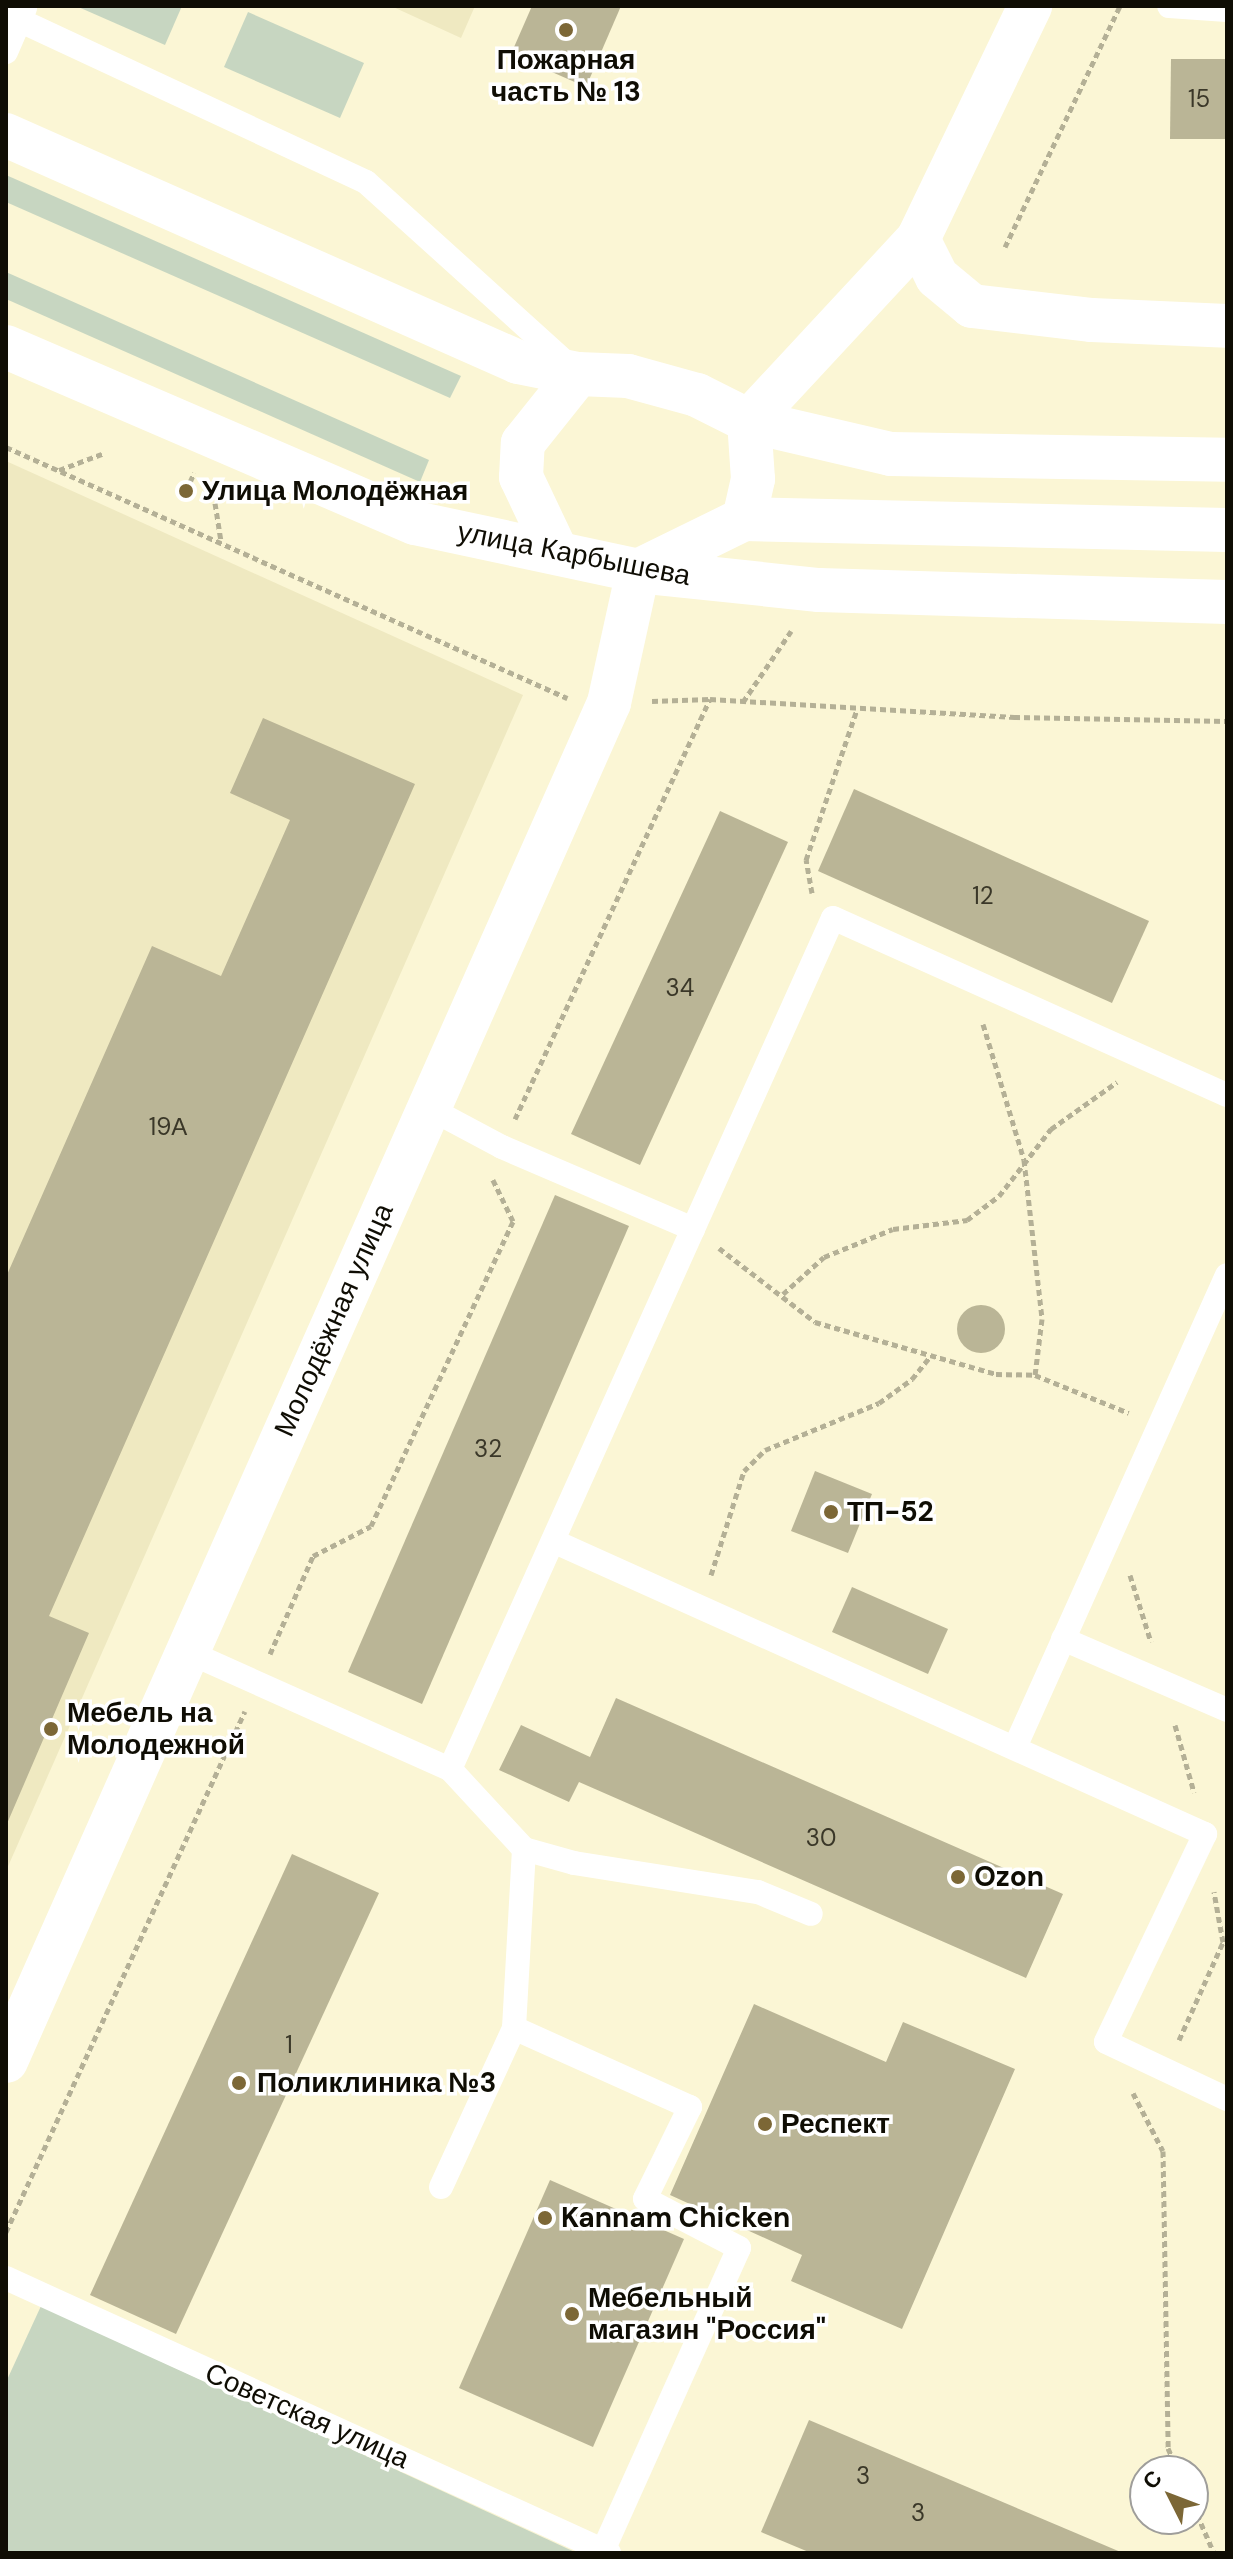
<!DOCTYPE html>
<html>
<head>
<meta charset="utf-8">
<style>
  body { margin:0 }
  #map { position:relative; width:1233px; height:2559px; overflow:hidden; background:#fbf6d5; font-family:"DM Sans",sans-serif }
  div>[style] { position:absolute }
  [style*='--x'] { left:calc(var(--x)*1px); top:calc(var(--y)*1px); width:calc(var(--w)*1px); rotate:calc(var(--a)*1deg) }
  .built>* { inset:0; background:#efe9c1 }
  .green>* { inset:0; background:#c7d6c1 }
  .building>* { inset:0; background:#bab596 }
  .round { border-radius:50% }
  .path>* { height:5px; margin-top:-2.5px; transform-origin:0; background:repeating-linear-gradient(90deg,#b4b096 0 6px,transparent 0 10px) }
  .service>* { height:24px; margin:-12px; padding:0 12px; transform-origin:12px; border-radius:12px; background:#fff }
  .minor>* { height:44px; margin:-22px; padding:0 22px; transform-origin:22px; border-radius:22px; background:#fff }
  .tertiary>* { height:44px; margin:-22px; padding:0 22px; transform-origin:22px; border-radius:22px; background:#fff }
  .dots>* { width:22px; height:22px; translate:-50% -50%; box-sizing:border-box; border:4px solid #fff; border-radius:50% }
  span { translate:-50% -50%; white-space:nowrap; text-align:center; line-height:1.15; -webkit-text-stroke:7px #fff; paint-order:stroke }
  .number-label { font-size:24px; color:#3a3728 }
  .number-label span { -webkit-text-stroke-width:0 }
  .poi-label { font-size:28px; color:#0f0d04; font-weight:700 }
  .left { translate:0 -50%; text-align:left }
  .street-label { font-size:28px; color:#0f0d04 }
  .frame { position:absolute; inset:0; border:8px solid #0f0d04; pointer-events:none }
  .north { position:absolute; left:1129px; top:2455px; width:80px; height:80px; box-sizing:border-box; background:#fff; border:2px solid #9f9e9b; border-radius:50%; rotate:312deg; font-size:22px; font-weight:700; line-height:32px; text-align:center; color:#0f0d04 }
  .north::after { content:''; display:block; margin:auto; width:28px; height:36px; background:#7c6736; clip-path:polygon(50% 0,100% 100%,50% 72%,0 100%) }
</style>
</head>
<body>
<div id="map">
  <div class="built">
    <div style="clip-path:polygon(391px 6px,475px 6px,461px 38px)"></div>
    <div style="clip-path:polygon(6px 461px,523px 695px,6px 1871px)"></div>
  </div>
  <div class="green">
    <div style="clip-path:polygon(76px 6px,182px 6px,165px 45px)"></div>
    <div style="clip-path:polygon(248px 12px,364px 63px,340px 118px,224px 67px)"></div>
    <div style="clip-path:polygon(6px 175px,461px 376px,450px 398px,6px 202px)"></div>
    <div style="clip-path:polygon(6px 272px,429px 460px,420px 482px,6px 299px)"></div>
    <div style="clip-path:polygon(41px 2306px,577px 2553px,6px 2553px,6px 2382px)"></div>
  </div>
  <div class="building">
    <div style="clip-path:polygon(532px 6px,621px 6px,586px 87px,511px 54px)"></div>
    <div style="clip-path:polygon(1171px 59px,1227px 59px,1227px 139px,1170px 139px)"></div>
    <div style="clip-path:polygon(263px 718px,415px 784px,49px 1616px,89px 1633px,6px 1826px,6px 1277px,152px 946px,221px 976px,290px 820px,230px 793px)"></div>
    <div style="clip-path:polygon(854px 789px,1149px 921px,1112px 1003px,818px 871px)"></div>
    <div style="clip-path:polygon(720px 811px,788px 842px,640px 1165px,571px 1134px)"></div>
    <div style="clip-path:polygon(555px 1195px,629px 1226px,422px 1704px,348px 1672px)"></div>
    <div class="round" style="left:957px;top:1305px;width:48px;height:48px"></div>
    <div style="clip-path:polygon(815px 1471px,872px 1494px,848px 1553px,791px 1531px)"></div>
    <div style="clip-path:polygon(852px 1587px,948px 1629px,928px 1674px,832px 1632px)"></div>
    <div style="clip-path:polygon(616px 1698px,1063px 1894px,1026px 1978px,579px 1782px,569px 1802px,499px 1770px,521px 1725px,590px 1757px)"></div>
    <div style="clip-path:polygon(292px 1854px,379px 1893px,176px 2334px,90px 2295px)"></div>
    <div style="clip-path:polygon(754px 2004px,886px 2062px,903px 2022px,1015px 2069px,902px 2329px,791px 2281px,802px 2255px,670px 2195px)"></div>
    <div style="clip-path:polygon(550px 2180px,684px 2239px,593px 2447px,459px 2388px)"></div>
    <div style="clip-path:polygon(809px 2420px,1123px 2553px,811px 2553px,761px 2532px)"></div>
  </div>
  <div class="path">
    <div style="--x:1005;--y:247;--w:267;--a:-64.5"></div>
    <div style="--x:6;--y:447;--w:615;--a:24.1"></div>
    <div style="--x:59;--y:470;--w:46;--a:-20.4"></div>
    <div style="--x:186;--y:491;--w:20;--a:-66"></div>
    <div style="--x:215;--y:503;--w:39;--a:81"></div>
    <div style="--x:652;--y:701;--w:58;--a:-2"></div>
    <div style="--x:710;--y:699;--w:305;--a:3.4"></div>
    <div style="--x:1014;--y:717;--w:213;--a:1.1"></div>
    <div style="--x:743;--y:702;--w:86;--a:-55.9"></div>
    <div style="--x:812;--y:893;--w:34;--a:-100"></div>
    <div style="--x:806;--y:860;--w:159;--a:-71.3"></div>
    <div style="--x:983;--y:1024;--w:142;--a:73.2"></div>
    <div style="--x:1024;--y:1160;--w:160;--a:83.5"></div>
    <div style="--x:1042;--y:1319;--w:56;--a:97.1"></div>
    <div style="--x:515;--y:1119;--w:463;--a:-65.1"></div>
    <div style="--x:719;--y:1248;--w:121;--a:37.6"></div>
    <div style="--x:815;--y:1322;--w:188;--a:16"></div>
    <div style="--x:996;--y:1374;--w:39;--a:1"></div>
    <div style="--x:1035;--y:1375;--w:101;--a:22"></div>
    <div style="--x:783;--y:1294;--w:55;--a:-42.1"></div>
    <div style="--x:824;--y:1257;--w:74;--a:-22.1"></div>
    <div style="--x:893;--y:1229;--w:75;--a:-6.9"></div>
    <div style="--x:967;--y:1220;--w:40;--a:-37"></div>
    <div style="--x:999;--y:1196;--w:85;--a:-52.2"></div>
    <div style="--x:1051;--y:1129;--w:81;--a:-35.5"></div>
    <div style="--x:711;--y:1575;--w:109;--a:-72.4"></div>
    <div style="--x:744;--y:1471;--w:30;--a:-45"></div>
    <div style="--x:765;--y:1450;--w:123;--a:-22.4"></div>
    <div style="--x:879;--y:1403;--w:41;--a:-36"></div>
    <div style="--x:912;--y:1379;--w:28;--a:-51"></div>
    <div style="--x:1130;--y:1575;--w:70;--a:72.6"></div>
    <div style="--x:270;--y:1654;--w:107;--a:-66.3"></div>
    <div style="--x:313;--y:1556;--w:65;--a:-27.3"></div>
    <div style="--x:371;--y:1526;--w:336;--a:-65"></div>
    <div style="--x:513;--y:1221;--w:46;--a:-116"></div>
    <div style="--x:1175;--y:1725;--w:70;--a:74.2"></div>
    <div style="--x:1179;--y:2040;--w:107;--a:-65.8"></div>
    <div style="--x:1223;--y:1942;--w:51;--a:-100.2"></div>
    <div style="--x:1133;--y:2093;--w:65;--a:62.7"></div>
    <div style="--x:1163;--y:2151;--w:297;--a:89"></div>
    <div style="--x:1168;--y:2448;--w:25;--a:67"></div>
    <div style="--x:6;--y:2232;--w:573;--a:-65.36"></div>
    <div style="--x:1193;--y:2505;--w:52;--a:66.4"></div>
  </div>
  <div class="service">
    <div style="--x:1169;--y:6;--w:58;--a:3.9"></div>
    <div style="--x:6;--y:14;--w:397;--a:25"></div>
    <div style="--x:366;--y:182;--w:276;--a:42.1"></div>
    <div style="--x:6;--y:52;--w:48;--a:-66.6"></div>
    <div style="--x:427;--y:1107;--w:85;--a:28.1"></div>
    <div style="--x:502;--y:1147;--w:208;--a:23.2"></div>
    <div style="--x:553;--y:1541;--w:715;--a:24.2"></div>
    <div style="--x:1205;--y:1834;--w:230;--a:115.5"></div>
    <div style="--x:1106;--y:2042;--w:134;--a:25.2"></div>
    <div style="--x:1063;--y:1639;--w:179;--a:23.4"></div>
    <div style="--x:188;--y:1652;--w:287;--a:24.1"></div>
    <div style="--x:450;--y:1769;--w:933;--a:-65.77"></div>
    <div style="--x:833;--y:918;--w:432;--a:24.2"></div>
    <div style="--x:1016;--y:1745;--w:515;--a:-65.82"></div>
    <div style="--x:524;--y:1849;--w:52;--a:15.6"></div>
    <div style="--x:574;--y:1863;--w:186;--a:9"></div>
    <div style="--x:758;--y:1892;--w:57;--a:22.5"></div>
    <div style="--x:514;--y:2028;--w:193;--a:24.2"></div>
    <div style="--x:690;--y:2107;--w:102;--a:116.1"></div>
    <div style="--x:645;--y:2199;--w:106;--a:27.5"></div>
    <div style="--x:739;--y:2248;--w:331;--a:114.2"></div>
    <div style="--x:441;--y:2187;--w:175;--a:-65.3"></div>
    <div style="--x:514;--y:2028;--w:179;--a:-86.8"></div>
    <div style="--x:524;--y:1849;--w:109;--a:-132.8"></div>
    <div style="--x:6;--y:2278;--w:663;--a:24.52"></div>
  </div>
  <div class="minor">
    <div style="--x:918;--y:239;--w:42;--a:63.4"></div>
    <div style="--x:937;--y:277;--w:45;--a:39.6"></div>
    <div style="--x:972;--y:306;--w:121;--a:6.7"></div>
    <div style="--x:1092;--y:320;--w:135;--a:2.5"></div>
    <div style="--x:749;--y:421;--w:248;--a:-47.1"></div>
    <div style="--x:918;--y:239;--w:259;--a:-64.3"></div>
    <div style="--x:6;--y:2061;--w:1486;--a:-66.06"></div>
    <div style="--x:609;--y:703;--w:135;--a:-77.6"></div>
    <div style="--x:638;--y:571;--w:182;--a:6"></div>
    <div style="--x:819;--y:590;--w:408;--a:1.7"></div>
  </div>
  <div class="tertiary">
    <div style="--x:6;--y:135;--w:560;--a:23.91"></div>
    <div style="--x:518;--y:362;--w:61;--a:11.3"></div>
    <div style="--x:578;--y:374;--w:50;--a:2.3"></div>
    <div style="--x:628;--y:376;--w:72;--a:15.4"></div>
    <div style="--x:697;--y:395;--w:58;--a:26.6"></div>
    <div style="--x:749;--y:421;--w:146;--a:13.1"></div>
    <div style="--x:891;--y:454;--w:336;--a:1"></div>
    <div style="--x:6;--y:347;--w:445;--a:23.3"></div>
    <div style="--x:415;--y:523;--w:228;--a:12.1"></div>
    <div style="--x:638;--y:571;--w:118;--a:-26.1"></div>
    <div style="--x:744;--y:519;--w:483;--a:1.3"></div>
    <div style="--x:744;--y:519;--w:41;--a:-77.3"></div>
    <div style="--x:753;--y:479;--w:58;--a:-93.9"></div>
    <div style="--x:557;--y:553;--w:84;--a:-115.3"></div>
    <div style="--x:521;--y:477;--w:34;--a:-87"></div>
    <div style="--x:523;--y:443;--w:88;--a:-51.4"></div>
  </div>
  <div class="dots">
    <div style="left:566px;top:30px;background:#7c6736"></div>
    <div style="left:186px;top:491px;background:#7c6736"></div>
    <div style="left:831px;top:1512px;background:#7c6736"></div>
    <div style="left:51px;top:1729px;background:#7c6736"></div>
    <div style="left:958px;top:1877px;background:#7c6736"></div>
    <div style="left:239px;top:2083px;background:#7c6736"></div>
    <div style="left:765px;top:2124px;background:#7c6736"></div>
    <div style="left:545px;top:2218px;background:#7c6736"></div>
    <div style="left:572px;top:2314px;background:#7c6736"></div>
  </div>
  <div class="number-label">
    <span style="left:1199px;top:99px">15</span>
    <span style="left:983px;top:896px">12</span>
    <span style="left:680px;top:988px">34</span>
    <span style="left:168px;top:1127px">19А</span>
    <span style="left:488px;top:1449px">32</span>
    <span style="left:821px;top:1838px">30</span>
    <span style="left:289px;top:2045px">1</span>
    <span style="left:863px;top:2476px">3</span>
    <span style="left:918px;top:2513px">3</span>
  </div>
  <div class="poi-label">
    <span style="left:566px;top:76px">Пожарная<br>часть № 13</span>
    <span class="left" style="left:202px;top:491px">Улица Молодёжная</span>
    <span class="left" style="left:847px;top:1512px">ТП-52</span>
    <span class="left" style="left:67px;top:1729px">Мебель на<br>Молодежной</span>
    <span class="left" style="left:974px;top:1877px">Ozon</span>
    <span class="left" style="left:257px;top:2083px">Поликлиника №3</span>
    <span class="left" style="left:781px;top:2124px">Респект</span>
    <span class="left" style="left:561px;top:2218px">Kannam Chicken</span>
    <span class="left" style="left:588px;top:2314px">Мебельный<br>магазин "Россия"</span>
  </div>
  <div class="street-label">
    <span style="left:574px;top:554px;rotate:11deg">улица Карбышева</span>
    <span style="left:334px;top:1320px;rotate:-66deg">Молодёжная улица</span>
    <span style="left:307px;top:2416px;rotate:24deg">Советская улица</span>
  </div>
  <div class="frame"></div>
  <div class="north">С</div>
</div>
</body>
</html>
